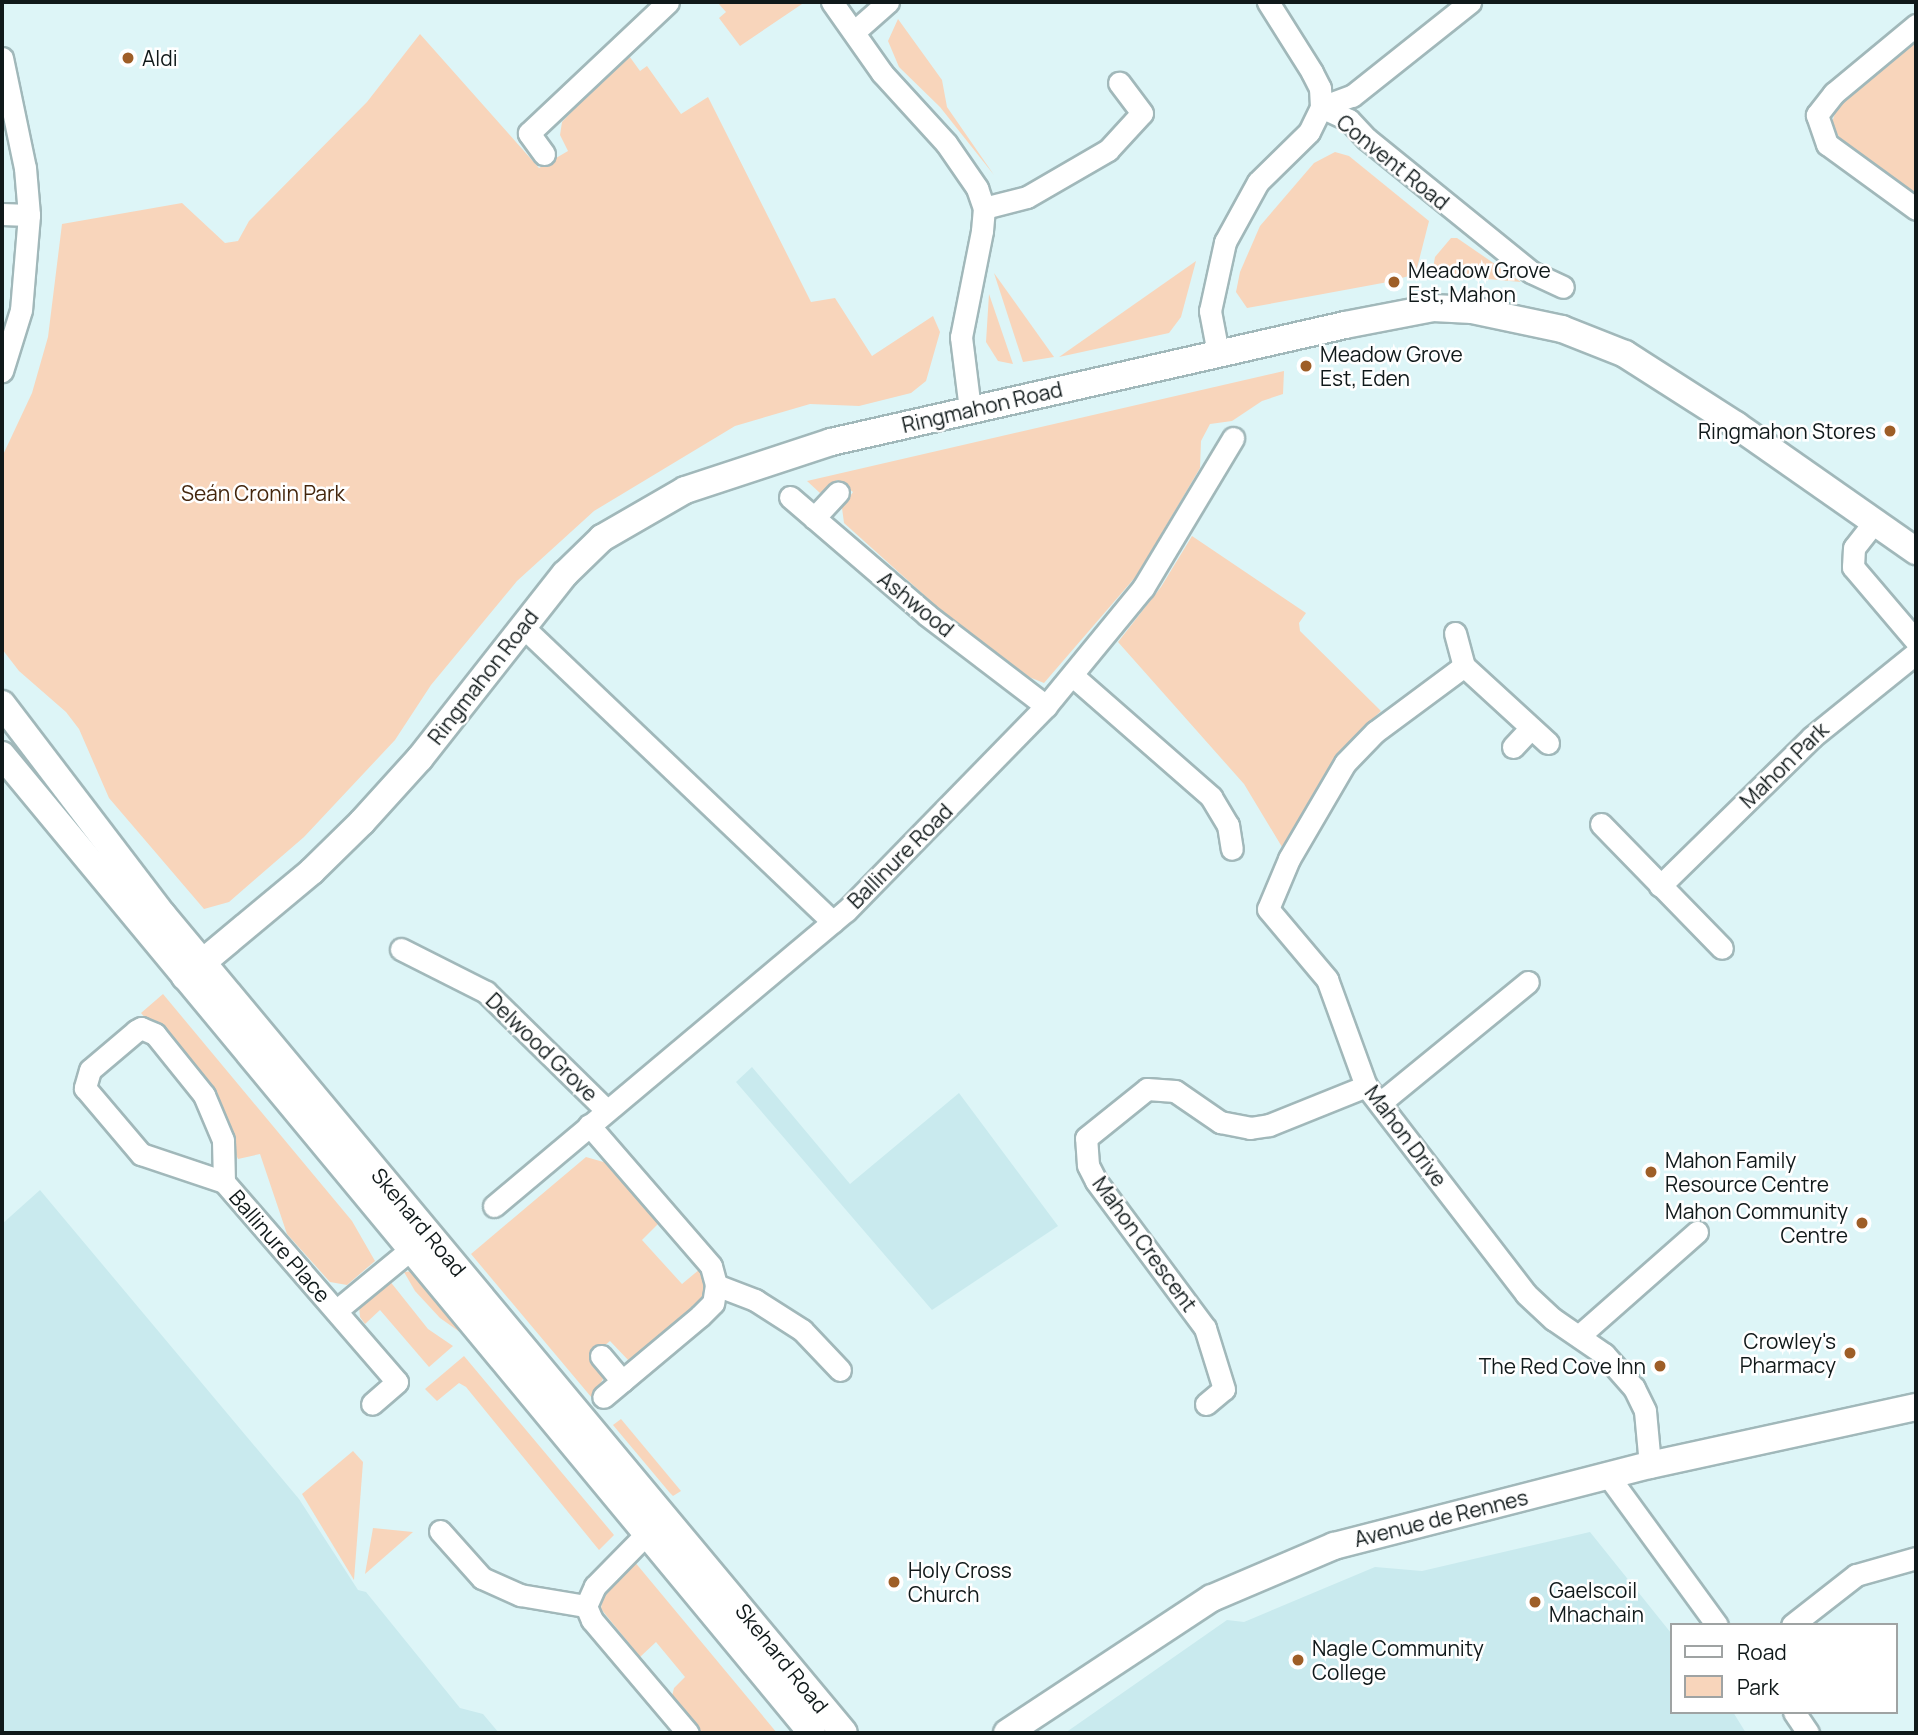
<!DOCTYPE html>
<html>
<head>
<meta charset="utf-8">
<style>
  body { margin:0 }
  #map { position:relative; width:1918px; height:1735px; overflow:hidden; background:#ddf5f7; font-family:Manrope,sans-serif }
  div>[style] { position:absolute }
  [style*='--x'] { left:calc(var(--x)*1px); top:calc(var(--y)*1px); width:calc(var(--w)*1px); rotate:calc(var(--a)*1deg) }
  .built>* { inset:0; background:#c9eaee }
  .green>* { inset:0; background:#f8d5bb }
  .roads { filter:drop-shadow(2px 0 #a1b8ba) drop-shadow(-2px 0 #a1b8ba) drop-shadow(0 2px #a1b8ba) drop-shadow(0 -2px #a1b8ba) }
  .minor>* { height:21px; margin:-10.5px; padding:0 10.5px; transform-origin:10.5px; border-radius:10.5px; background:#fff }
  .tertiary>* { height:26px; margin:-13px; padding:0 13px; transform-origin:13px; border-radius:13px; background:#fff }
  .dots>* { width:19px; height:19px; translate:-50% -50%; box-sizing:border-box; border:4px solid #fff; border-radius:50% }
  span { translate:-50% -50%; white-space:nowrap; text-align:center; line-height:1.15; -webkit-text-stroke:5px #fff; paint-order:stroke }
  .poi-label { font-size:21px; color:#10191a }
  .left { translate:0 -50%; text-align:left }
  .right { translate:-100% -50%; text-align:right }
  .street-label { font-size:21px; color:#10191a }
  .park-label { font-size:21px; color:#44260d }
  .frame { position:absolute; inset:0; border:4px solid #10191a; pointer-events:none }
  .legend { position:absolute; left:1670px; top:1623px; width:228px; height:91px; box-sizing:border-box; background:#fff; border:2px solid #9fa3a3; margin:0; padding:9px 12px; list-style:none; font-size:21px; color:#10191a }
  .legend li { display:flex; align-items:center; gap:14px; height:35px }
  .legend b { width:35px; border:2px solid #9fa3a3 }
</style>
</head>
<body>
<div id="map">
  <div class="built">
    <div style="clip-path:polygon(752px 1067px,850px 1184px,959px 1093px,1058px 1226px,932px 1310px,736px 1082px)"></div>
    <div style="clip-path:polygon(40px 1190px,299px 1499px,358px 1590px,366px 1592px,460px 1708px,483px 1714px,499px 1733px,2px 1733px,2px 1224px)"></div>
    <div style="clip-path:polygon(1590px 1532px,1671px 1633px,1671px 1712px,1733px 1712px,1746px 1733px,1065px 1733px,1227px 1620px,1244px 1622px,1375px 1567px,1422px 1571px)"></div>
  </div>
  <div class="green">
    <div style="clip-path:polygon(717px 2px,805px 2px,740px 46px,719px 18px,726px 12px)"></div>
    <div style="clip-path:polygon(898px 19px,942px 80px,947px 107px,994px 175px,940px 107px,899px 67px,888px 41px)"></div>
    <div style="clip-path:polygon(420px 34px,539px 168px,568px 151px,560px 135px,562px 122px,627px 53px,640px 71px,647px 66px,681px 114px,708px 97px,811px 302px,835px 298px,872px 356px,933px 316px,940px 332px,926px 381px,911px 393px,859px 406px,810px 404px,735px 426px,594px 511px,517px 581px,431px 685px,395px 740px,304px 837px,229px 902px,204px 909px,109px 798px,79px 729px,66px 712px,19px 671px,2px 649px,2px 457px,32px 393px,48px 337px,62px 224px,182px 203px,225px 243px,238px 241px,249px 221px,367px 102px)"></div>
    <div style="clip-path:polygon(1916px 40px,1916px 195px,1845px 145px,1831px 125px,1838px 105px)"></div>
    <div style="clip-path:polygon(1335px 152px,1349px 156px,1429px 221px,1417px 268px,1412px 275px,1388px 282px,1247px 308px,1236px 292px,1240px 272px,1260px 226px,1314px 163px)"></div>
    <div style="clip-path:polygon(1451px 238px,1457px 238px,1521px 282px,1432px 274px,1435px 257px)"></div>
    <div style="clip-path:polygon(1196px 261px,1181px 317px,1169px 333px,1059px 357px)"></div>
    <div style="clip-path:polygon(994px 273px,1054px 357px,1023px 362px)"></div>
    <div style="clip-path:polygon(989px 294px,1013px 364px,998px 361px,986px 342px)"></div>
    <div style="clip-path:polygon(1284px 371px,1283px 394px,1262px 401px,1232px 421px,1210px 424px,1201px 441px,1200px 468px,1138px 574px,1044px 683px,1029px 677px,943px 612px,844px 523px,842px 508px,853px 492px,837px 480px,820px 493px,807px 481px)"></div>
    <div style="clip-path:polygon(1192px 536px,1306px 613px,1299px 623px,1300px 631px,1381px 711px,1336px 755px,1282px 847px,1244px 784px,1118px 642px,1161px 587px)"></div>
    <div style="clip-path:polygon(163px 994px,352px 1221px,375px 1261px,347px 1285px,330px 1282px,287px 1234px,260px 1154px,238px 1159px,212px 1097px,141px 1013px)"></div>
    <div style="clip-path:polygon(586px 1157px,607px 1163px,659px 1223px,642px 1240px,682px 1284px,700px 1269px,708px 1285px,705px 1299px,630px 1362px,610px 1341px,591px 1357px,603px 1379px,592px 1398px,471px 1254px)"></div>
    <div style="clip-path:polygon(414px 1271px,469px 1331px,464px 1335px,440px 1318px,415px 1291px,404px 1272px)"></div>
    <div style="clip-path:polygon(389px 1280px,428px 1329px,453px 1346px,429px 1367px,380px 1310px,365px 1324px,360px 1317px,359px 1306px)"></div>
    <div style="clip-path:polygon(464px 1356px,614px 1535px,599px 1550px,466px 1387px,459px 1383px,437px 1401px,425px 1389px)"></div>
    <div style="clip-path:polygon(621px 1419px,681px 1491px,673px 1496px,670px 1493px,613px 1425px)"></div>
    <div style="clip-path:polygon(353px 1451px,363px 1462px,354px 1580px,302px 1494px)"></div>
    <div style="clip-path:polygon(373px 1528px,413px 1532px,365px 1574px)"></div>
    <div style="clip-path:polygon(634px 1561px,777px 1733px,701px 1733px,672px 1696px,674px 1688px,685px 1677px,656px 1642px,640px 1657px,601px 1609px,603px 1593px)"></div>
  </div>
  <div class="roads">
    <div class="minor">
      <div style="--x:832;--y:2;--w:87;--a:54.8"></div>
      <div style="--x:882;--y:73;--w:95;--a:47.6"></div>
      <div style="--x:946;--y:143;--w:55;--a:55.4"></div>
      <div style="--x:977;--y:188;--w:21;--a:71"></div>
      <div style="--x:984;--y:208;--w:23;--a:95"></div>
      <div style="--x:982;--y:231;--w:108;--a:101.2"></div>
      <div style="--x:961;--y:337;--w:73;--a:82.9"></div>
      <div style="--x:1916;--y:25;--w:107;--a:140.3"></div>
      <div style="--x:1834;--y:93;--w:28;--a:128"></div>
      <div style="--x:1817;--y:115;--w:31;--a:71"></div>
      <div style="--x:1827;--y:144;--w:110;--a:36.1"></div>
      <div style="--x:855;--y:31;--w:44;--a:-41.3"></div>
      <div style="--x:2;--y:58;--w:112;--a:78.2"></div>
      <div style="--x:25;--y:168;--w:47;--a:85.1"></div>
      <div style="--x:29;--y:215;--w:95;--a:94.8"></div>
      <div style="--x:21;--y:310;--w:64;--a:107.3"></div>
      <div style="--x:1321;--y:107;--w:31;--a:25"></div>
      <div style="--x:1349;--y:120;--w:26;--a:47"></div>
      <div style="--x:1367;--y:139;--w:211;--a:39"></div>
      <div style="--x:1531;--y:272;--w:35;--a:25"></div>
      <div style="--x:1321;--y:107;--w:33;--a:-20"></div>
      <div style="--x:1352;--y:96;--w:151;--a:-38.5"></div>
      <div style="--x:544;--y:154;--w:26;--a:-126"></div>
      <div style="--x:529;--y:133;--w:191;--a:-43.3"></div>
      <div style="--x:984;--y:208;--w:44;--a:-14.3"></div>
      <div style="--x:1027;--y:197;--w:94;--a:-30.1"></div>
      <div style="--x:1108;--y:150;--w:50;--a:-47.4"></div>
      <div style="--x:1142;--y:113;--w:38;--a:-127"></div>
      <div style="--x:2;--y:214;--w:27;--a:2"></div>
      <div style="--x:1218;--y:353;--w:43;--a:-100.8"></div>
      <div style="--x:1210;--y:311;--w:71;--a:-77.7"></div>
      <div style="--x:1225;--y:242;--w:68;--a:-61.2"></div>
      <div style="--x:1258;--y:182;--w:71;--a:-44.4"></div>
      <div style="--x:1309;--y:132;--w:28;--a:-64"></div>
      <div style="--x:1321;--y:107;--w:19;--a:-93"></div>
      <div style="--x:1320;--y:88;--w:18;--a:-117"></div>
      <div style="--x:1312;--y:72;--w:83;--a:-122.2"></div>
      <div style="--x:790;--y:497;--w:181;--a:40.7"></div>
      <div style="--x:927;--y:615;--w:150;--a:37.4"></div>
      <div style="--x:814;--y:518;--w:35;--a:-47"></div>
      <div style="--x:1875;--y:521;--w:34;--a:128"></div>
      <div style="--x:1854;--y:548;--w:19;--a:93"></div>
      <div style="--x:1853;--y:567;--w:97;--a:49.6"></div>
      <div style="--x:522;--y:626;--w:429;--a:43.6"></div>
      <div style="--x:1455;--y:633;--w:34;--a:75"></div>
      <div style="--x:1073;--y:676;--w:184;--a:41.2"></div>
      <div style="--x:1211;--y:797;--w:33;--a:59"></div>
      <div style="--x:1228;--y:825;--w:24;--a:81"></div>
      <div style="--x:1548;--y:743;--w:114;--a:-137.5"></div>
      <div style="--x:1464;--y:666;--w:111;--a:143.4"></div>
      <div style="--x:1375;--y:732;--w:43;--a:134.1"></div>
      <div style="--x:1345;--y:763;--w:111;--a:120.3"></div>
      <div style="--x:1289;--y:859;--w:54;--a:112.8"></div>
      <div style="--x:1268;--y:909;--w:92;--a:49.9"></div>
      <div style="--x:1327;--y:979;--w:114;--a:70"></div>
      <div style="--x:1366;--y:1086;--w:262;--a:52.4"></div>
      <div style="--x:1526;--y:1294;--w:37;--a:43"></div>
      <div style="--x:1553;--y:1319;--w:62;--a:34.5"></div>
      <div style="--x:1604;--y:1354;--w:45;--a:48.6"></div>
      <div style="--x:1634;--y:1388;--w:25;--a:64"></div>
      <div style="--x:1645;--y:1411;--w:54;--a:84.7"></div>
      <div style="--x:1513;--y:747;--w:26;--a:-47"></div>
      <div style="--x:1601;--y:824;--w:173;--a:45.7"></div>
      <div style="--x:1660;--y:886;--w:213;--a:-44.4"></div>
      <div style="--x:1812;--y:737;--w:134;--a:-38.9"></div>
      <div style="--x:401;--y:949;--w:95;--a:26.8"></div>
      <div style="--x:486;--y:992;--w:168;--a:44.5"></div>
      <div style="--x:1380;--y:1103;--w:191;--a:-39.3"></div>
      <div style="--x:589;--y:1125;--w:186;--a:49.1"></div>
      <div style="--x:711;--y:1266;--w:20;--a:75"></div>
      <div style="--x:716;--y:1285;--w:18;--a:99"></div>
      <div style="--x:713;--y:1303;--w:18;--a:135"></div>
      <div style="--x:700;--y:1316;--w:126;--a:140.1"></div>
      <div style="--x:224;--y:1182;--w:42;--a:-91.4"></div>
      <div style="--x:223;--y:1140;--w:49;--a:-112.9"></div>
      <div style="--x:204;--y:1095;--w:78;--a:-128.8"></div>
      <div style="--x:155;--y:1034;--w:15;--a:-157"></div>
      <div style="--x:141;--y:1028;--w:6;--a:149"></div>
      <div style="--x:136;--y:1031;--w:60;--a:139.7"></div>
      <div style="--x:90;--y:1070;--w:19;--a:106"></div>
      <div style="--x:85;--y:1088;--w:87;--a:49.7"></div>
      <div style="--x:141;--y:1154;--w:88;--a:18.6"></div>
      <div style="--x:224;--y:1182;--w:264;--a:49.1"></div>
      <div style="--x:397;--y:1382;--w:33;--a:139"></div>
      <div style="--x:494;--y:1206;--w:459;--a:-40"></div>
      <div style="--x:846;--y:911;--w:286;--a:-45.7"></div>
      <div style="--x:1046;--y:706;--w:153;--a:-50.6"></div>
      <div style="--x:1143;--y:588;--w:175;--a:-59"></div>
      <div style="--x:716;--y:1285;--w:42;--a:21"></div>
      <div style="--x:755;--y:1300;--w:56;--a:32.6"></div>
      <div style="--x:802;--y:1330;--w:55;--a:46.5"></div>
      <div style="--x:337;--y:1310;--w:110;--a:-39.5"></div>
      <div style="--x:1580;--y:1335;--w:156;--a:-41.4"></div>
      <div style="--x:601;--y:1356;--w:33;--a:50"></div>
      <div style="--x:1206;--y:1404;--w:23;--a:-40"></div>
      <div style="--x:1224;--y:1389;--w:64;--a:-107.3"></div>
      <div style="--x:1205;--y:1328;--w:183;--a:-126.6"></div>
      <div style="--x:1096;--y:1181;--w:18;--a:-117"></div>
      <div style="--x:1088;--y:1165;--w:27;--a:-94"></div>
      <div style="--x:1086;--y:1138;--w:78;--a:-38.8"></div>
      <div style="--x:1147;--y:1089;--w:28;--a:4"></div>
      <div style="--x:1175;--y:1091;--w:55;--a:34.6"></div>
      <div style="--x:1220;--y:1122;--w:31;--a:11"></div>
      <div style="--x:1250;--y:1128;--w:19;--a:-9"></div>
      <div style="--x:1269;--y:1125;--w:105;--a:-21.9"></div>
      <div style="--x:1609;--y:1477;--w:183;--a:53.9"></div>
      <div style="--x:656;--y:1524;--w:87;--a:134.5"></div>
      <div style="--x:595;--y:1586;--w:22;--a:114"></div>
      <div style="--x:586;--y:1606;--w:15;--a:67"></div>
      <div style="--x:592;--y:1620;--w:148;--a:49.7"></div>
      <div style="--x:440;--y:1531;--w:63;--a:48.2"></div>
      <div style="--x:482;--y:1578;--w:42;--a:24.1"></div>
      <div style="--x:520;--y:1595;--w:67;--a:9.5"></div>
      <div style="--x:1792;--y:1625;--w:81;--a:-38"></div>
      <div style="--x:1856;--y:1575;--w:62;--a:-15.8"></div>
      <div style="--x:1794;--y:1712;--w:25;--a:56"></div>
    </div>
    <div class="tertiary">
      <div style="--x:2;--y:704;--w:265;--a:52.7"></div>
      <div style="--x:163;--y:915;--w:1064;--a:50.22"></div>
      <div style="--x:2;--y:755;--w:1270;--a:50.37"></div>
      <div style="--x:185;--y:977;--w:165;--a:-39.8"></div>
      <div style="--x:312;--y:871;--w:70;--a:-44.4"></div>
      <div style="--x:362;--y:822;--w:86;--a:-47.8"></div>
      <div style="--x:420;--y:758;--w:234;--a:-51.8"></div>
      <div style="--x:565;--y:574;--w:52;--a:-44.2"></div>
      <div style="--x:602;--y:538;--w:96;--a:-30"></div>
      <div style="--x:685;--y:490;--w:154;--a:-18.2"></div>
      <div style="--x:831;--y:442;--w:527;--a:-12.82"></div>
      <div style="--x:1345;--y:325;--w:90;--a:-10.9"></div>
      <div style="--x:1433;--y:308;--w:39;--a:3"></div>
      <div style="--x:1472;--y:310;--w:92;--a:11.9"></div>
      <div style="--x:1562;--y:329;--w:68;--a:21.6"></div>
      <div style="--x:1625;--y:354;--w:132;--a:32.6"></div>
      <div style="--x:1736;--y:425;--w:220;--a:35"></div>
      <div style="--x:1007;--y:1733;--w:245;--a:-33.4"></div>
      <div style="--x:1212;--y:1598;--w:133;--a:-23.1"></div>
      <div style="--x:1334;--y:1546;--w:326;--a:-14.4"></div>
      <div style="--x:1650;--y:1465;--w:272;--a:-12.3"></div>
    </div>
  </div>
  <div class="dots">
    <div style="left:128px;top:58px;background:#9e5e27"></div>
    <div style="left:1394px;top:282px;background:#9e5e27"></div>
    <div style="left:1306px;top:366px;background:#9e5e27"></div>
    <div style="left:1890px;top:431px;background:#9e5e27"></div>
    <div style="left:1651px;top:1172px;background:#9e5e27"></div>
    <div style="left:1862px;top:1223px;background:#9e5e27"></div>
    <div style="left:1850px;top:1353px;background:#9e5e27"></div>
    <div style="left:1660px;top:1366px;background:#9e5e27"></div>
    <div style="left:894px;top:1582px;background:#9e5e27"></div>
    <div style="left:1535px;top:1602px;background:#9e5e27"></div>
    <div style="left:1298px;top:1660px;background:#9e5e27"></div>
  </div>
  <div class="poi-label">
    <span class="left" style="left:142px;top:58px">Aldi</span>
    <span class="left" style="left:1408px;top:282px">Meadow Grove<br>Est, Mahon</span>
    <span class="left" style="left:1320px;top:366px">Meadow Grove<br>Est, Eden</span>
    <span class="right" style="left:1876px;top:431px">Ringmahon Stores</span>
    <span class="left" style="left:1665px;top:1172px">Mahon Family<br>Resource Centre</span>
    <span class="right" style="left:1848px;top:1223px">Mahon Community<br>Centre</span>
    <span class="right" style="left:1836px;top:1353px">Crowley's<br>Pharmacy</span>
    <span class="right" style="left:1646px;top:1366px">The Red Cove Inn</span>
    <span class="left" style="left:908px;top:1582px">Holy Cross<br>Church</span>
    <span class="left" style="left:1549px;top:1602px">Gaelscoil<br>Mhachain</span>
    <span class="left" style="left:1312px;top:1660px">Nagle Community<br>College</span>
  </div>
  <div class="street-label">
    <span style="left:1393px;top:162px;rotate:39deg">Convent Road</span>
    <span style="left:982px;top:407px;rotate:-13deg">Ringmahon Road</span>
    <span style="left:916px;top:604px;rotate:39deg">Ashwood</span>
    <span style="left:483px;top:677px;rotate:-52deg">Ringmahon Road</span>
    <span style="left:1784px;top:765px;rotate:-44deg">Mahon Park</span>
    <span style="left:900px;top:856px;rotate:-45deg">Ballinure Road</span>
    <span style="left:542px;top:1047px;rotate:44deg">Delwood Grove</span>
    <span style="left:1406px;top:1136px;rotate:53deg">Mahon Drive</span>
    <span style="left:419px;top:1222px;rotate:50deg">Skehard Road</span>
    <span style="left:1145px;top:1244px;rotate:54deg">Mahon Crescent</span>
    <span style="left:280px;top:1246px;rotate:49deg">Ballinure Place</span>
    <span style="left:1441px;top:1518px;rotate:-14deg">Avenue de Rennes</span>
    <span style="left:782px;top:1658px;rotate:51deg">Skehard Road</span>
  </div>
  <div class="park-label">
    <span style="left:263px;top:493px">Seán Cronin Park</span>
  </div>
  <div class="frame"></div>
  <ul class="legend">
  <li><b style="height:9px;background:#fff"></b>Road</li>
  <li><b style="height:19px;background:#f8d5bb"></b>Park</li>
  </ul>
</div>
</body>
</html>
